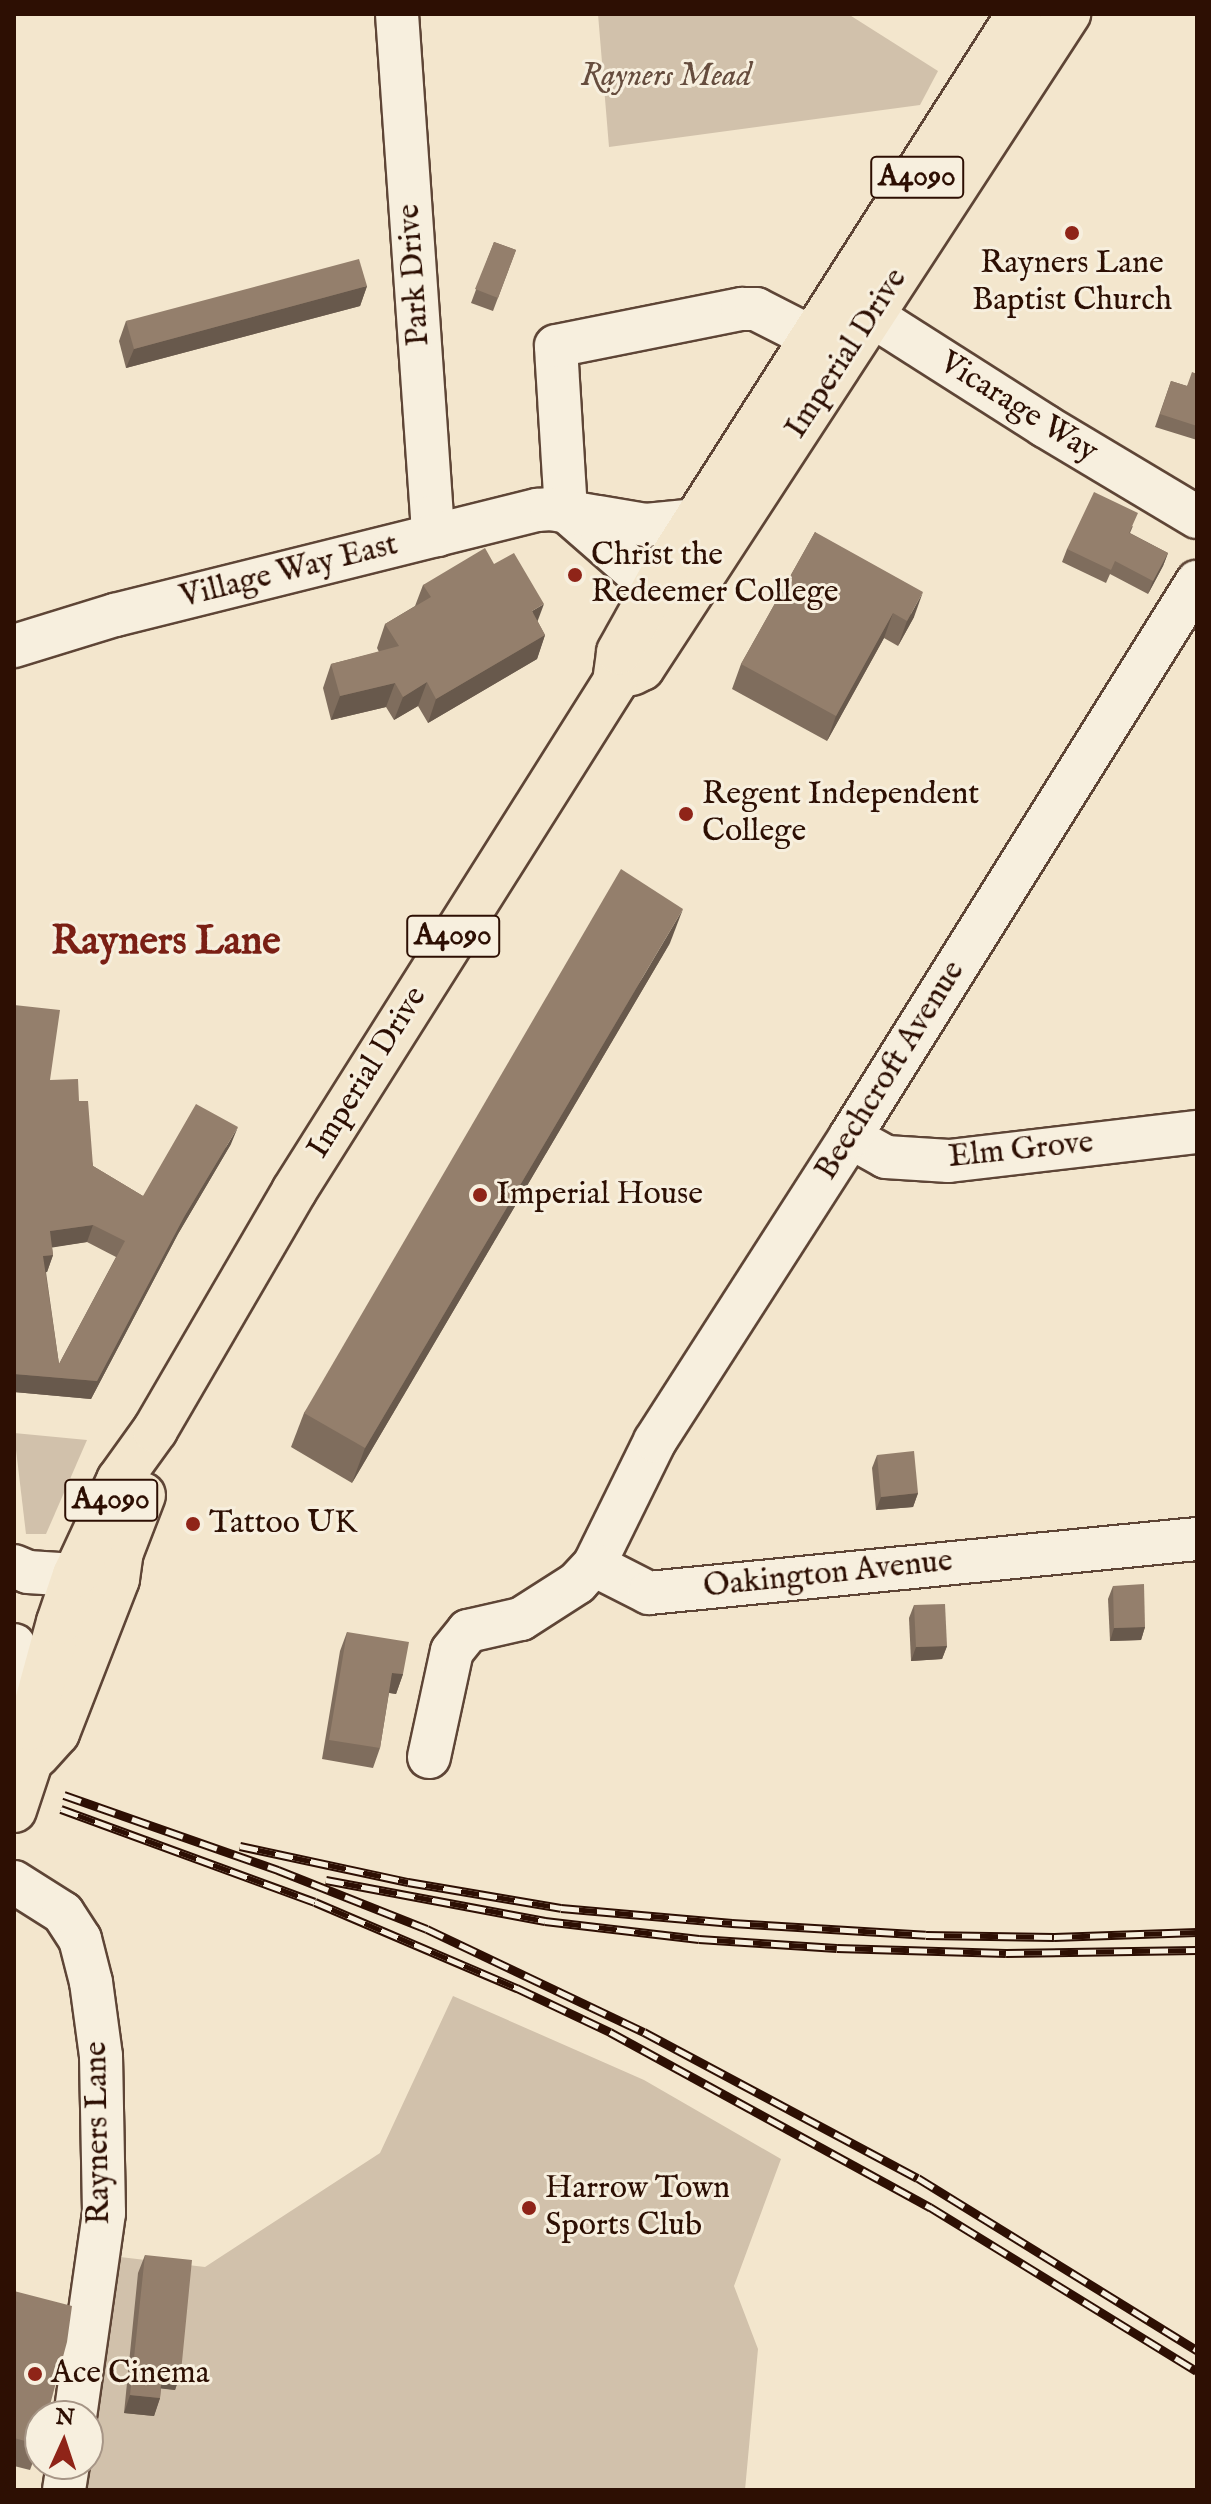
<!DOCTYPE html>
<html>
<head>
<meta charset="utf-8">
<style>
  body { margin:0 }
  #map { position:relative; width:1211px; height:2504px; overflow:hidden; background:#f3e6cd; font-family:"IM FELL English",serif }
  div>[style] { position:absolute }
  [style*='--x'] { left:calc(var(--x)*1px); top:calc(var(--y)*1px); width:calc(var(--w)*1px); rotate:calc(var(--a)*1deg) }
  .green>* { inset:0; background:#d1c1ab }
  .roads { filter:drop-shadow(2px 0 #5e4536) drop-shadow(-2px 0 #5e4536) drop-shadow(0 2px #5e4536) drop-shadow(0 -2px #5e4536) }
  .minor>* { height:42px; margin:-21px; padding:0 21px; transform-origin:21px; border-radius:21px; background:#f7efde }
  .major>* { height:44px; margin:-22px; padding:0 22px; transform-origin:22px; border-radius:22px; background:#f3e6cd }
  .rail>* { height:9px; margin-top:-4.5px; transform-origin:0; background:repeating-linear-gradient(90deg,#f7efde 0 18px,#2d0f03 0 36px); box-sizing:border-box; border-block:2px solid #2d0f03 }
  .wall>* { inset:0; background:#7f6d5d }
  .shaded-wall>* { inset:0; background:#68594c }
  .building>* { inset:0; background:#947f6c }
  .dots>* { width:22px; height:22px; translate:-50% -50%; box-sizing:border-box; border:4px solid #f7efde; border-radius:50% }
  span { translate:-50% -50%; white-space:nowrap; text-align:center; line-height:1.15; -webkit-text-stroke:6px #f7efde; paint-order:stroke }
  .shield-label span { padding:2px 6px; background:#f7efde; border:2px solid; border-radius:6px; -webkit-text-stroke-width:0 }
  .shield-label { font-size:30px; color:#2d0f03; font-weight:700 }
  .park-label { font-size:32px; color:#664d3e; font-style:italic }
  .poi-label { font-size:32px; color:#2d0f03 }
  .left { translate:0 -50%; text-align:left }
  .street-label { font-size:32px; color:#2d0f03 }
  .district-label { font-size:40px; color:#7a1f14; font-weight:700 }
  .frame { position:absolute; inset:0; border:16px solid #2d0f03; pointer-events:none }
  .north { position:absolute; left:24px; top:2400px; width:80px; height:80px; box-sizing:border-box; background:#f7efde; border:2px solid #a69586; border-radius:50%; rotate:3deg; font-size:22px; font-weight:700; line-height:32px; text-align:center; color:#2d0f03 }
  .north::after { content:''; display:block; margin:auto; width:28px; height:36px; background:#8f2418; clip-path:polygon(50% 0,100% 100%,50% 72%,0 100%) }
</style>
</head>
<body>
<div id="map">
  <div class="green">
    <div style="clip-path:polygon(598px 14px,848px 14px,938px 71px,920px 105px,609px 147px)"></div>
    <div style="clip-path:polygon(14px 1433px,87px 1440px,46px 1534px,26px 1534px)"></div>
    <div style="clip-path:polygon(453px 1996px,644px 2080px,781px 2159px,734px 2286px,758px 2349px,745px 2490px,82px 2490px,120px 2257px,205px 2267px,380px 2153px)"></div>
  </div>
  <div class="roads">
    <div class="minor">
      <div style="--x:397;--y:14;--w:504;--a:86.02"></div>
      <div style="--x:432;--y:517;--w:19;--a:74"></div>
      <div style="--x:841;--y:296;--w:242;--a:32.5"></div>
      <div style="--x:1045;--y:426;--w:177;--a:30.9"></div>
      <div style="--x:566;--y:511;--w:165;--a:-93.5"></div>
      <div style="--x:556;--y:346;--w:190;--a:-11.3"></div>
      <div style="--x:742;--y:309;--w:14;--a:0"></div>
      <div style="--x:756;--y:309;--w:62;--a:27"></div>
      <div style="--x:566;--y:511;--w:103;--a:41.1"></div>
      <div style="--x:644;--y:579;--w:46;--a:60.1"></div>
      <div style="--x:14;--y:646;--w:106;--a:-17.1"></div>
      <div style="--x:115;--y:615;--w:435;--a:-14"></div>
      <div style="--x:537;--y:510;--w:14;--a:-4"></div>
      <div style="--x:551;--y:509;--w:96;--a:9.6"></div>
      <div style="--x:646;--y:525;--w:49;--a:-5.8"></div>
      <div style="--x:850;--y:1137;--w:41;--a:29.1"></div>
      <div style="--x:886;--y:1157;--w:63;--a:3.6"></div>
      <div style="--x:949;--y:1161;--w:250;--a:-6.7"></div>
      <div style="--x:594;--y:1565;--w:138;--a:-63.8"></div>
      <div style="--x:655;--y:1441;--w:361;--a:-57.3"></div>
      <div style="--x:850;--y:1137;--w:655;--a:-57.99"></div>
      <div style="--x:14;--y:1566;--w:15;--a:23"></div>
      <div style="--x:28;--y:1572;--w:47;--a:3.7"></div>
      <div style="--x:75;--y:1575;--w:28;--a:-15"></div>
      <div style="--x:102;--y:1568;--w:8;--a:-40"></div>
      <div style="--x:14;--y:1645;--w:85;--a:79.1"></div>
      <div style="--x:429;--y:1757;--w:108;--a:-77.8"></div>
      <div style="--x:452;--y:1651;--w:26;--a:-51"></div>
      <div style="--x:468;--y:1631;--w:54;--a:-12.8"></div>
      <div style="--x:521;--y:1619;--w:67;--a:-32.7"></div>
      <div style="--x:577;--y:1583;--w:25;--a:-47"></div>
      <div style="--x:594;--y:1565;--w:62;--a:27"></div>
      <div style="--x:649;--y:1593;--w:551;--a:-5.63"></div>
      <div style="--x:14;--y:1882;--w:58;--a:32.3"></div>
      <div style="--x:63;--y:1913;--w:31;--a:57"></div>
      <div style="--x:80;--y:1939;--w:44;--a:75.7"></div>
      <div style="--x:91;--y:1982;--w:75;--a:82.3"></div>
      <div style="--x:101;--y:2056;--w:157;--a:88.9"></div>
      <div style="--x:104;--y:2213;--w:205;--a:98.1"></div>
      <div style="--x:64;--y:2490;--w:26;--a:-81"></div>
    </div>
    <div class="major">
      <div style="--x:632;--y:673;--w:11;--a:-27"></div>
      <div style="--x:642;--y:668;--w:781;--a:-56.92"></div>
      <div style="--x:37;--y:1755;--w:30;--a:-48"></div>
      <div style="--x:57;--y:1733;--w:165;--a:-68.7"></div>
      <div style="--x:117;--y:1579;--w:27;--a:-82"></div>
      <div style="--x:121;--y:1552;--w:61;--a:-68.9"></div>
      <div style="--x:14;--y:1810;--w:51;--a:-71.6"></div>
      <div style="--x:30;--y:1762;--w:34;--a:-90"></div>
      <div style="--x:30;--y:1728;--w:110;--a:-74.7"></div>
      <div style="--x:59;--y:1622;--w:50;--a:-71.2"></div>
      <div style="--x:75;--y:1575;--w:105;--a:-65.1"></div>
      <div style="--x:119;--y:1480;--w:62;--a:-54.2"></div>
      <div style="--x:155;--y:1430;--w:276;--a:-59.8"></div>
      <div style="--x:294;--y:1191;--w:602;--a:-57.76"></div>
      <div style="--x:615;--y:682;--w:30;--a:-82"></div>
      <div style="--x:619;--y:652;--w:98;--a:-60.8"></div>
      <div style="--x:667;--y:566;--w:655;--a:-57.48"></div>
    </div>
  </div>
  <div class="rail">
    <div style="--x:64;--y:1795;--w:227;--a:19.3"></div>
    <div style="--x:278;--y:1870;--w:160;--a:21.6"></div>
    <div style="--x:427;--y:1929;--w:240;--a:25.4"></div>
    <div style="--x:644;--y:2032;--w:310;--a:28.1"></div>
    <div style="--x:918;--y:2178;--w:328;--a:31.7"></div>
    <div style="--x:61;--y:1809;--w:270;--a:20.1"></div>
    <div style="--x:315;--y:1902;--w:220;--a:23.1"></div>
    <div style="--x:517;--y:1988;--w:103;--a:25.3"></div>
    <div style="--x:610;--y:2032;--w:365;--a:28.7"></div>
    <div style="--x:930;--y:2207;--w:313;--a:31.6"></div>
    <div style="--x:240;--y:1846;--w:172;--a:12.1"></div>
    <div style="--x:408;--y:1882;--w:155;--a:9.6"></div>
    <div style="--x:561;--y:1908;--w:172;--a:5"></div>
    <div style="--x:732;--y:1923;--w:194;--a:3.5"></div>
    <div style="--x:926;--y:1935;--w:128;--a:0.9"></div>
    <div style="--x:1054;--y:1937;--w:143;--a:-2"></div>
    <div style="--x:326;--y:1880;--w:223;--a:10.6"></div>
    <div style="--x:545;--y:1921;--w:155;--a:6.7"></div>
    <div style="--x:699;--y:1939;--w:138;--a:3.7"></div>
    <div style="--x:837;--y:1948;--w:169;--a:1.7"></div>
    <div style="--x:1006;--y:1953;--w:191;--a:-0.9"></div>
  </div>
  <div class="wall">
    <div style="clip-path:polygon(494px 242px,516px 250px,493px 311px,471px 303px)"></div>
    <div style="clip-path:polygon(367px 286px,360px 306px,126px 368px,119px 341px,126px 321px)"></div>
    <div style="clip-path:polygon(1197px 374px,1197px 440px,1155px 427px,1171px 381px,1187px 386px)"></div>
    <div style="clip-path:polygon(1133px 526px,1130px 533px,1168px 553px,1163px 566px,1148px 594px,1110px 574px,1106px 583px,1062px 562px,1067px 549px)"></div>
    <div style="clip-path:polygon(815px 532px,914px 617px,898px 646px,884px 638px,827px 741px,732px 689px,741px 664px)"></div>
    <div style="clip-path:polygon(494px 564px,538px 622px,545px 635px,537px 659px,428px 723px,418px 706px,394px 720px,386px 707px,331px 720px,323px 688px,331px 664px,379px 652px,377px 648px,385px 624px,415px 606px,423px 585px)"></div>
    <div style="clip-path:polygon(670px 943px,352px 1483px,291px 1447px,304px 1413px)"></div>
    <div style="clip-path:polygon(evenodd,14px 1005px,50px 1080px,79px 1101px,93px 1166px,143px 1196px,231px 1144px,178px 1234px,91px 1399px,14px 1392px,14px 1005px,87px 1242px,116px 1257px,59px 1364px,46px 1272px,47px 1272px,53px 1255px,52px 1247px,87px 1242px)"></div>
    <div style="clip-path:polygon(877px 1455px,918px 1493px,913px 1507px,876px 1510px,872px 1468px)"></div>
    <div style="clip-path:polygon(1113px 1586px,1145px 1627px,1141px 1640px,1110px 1641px,1108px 1599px)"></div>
    <div style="clip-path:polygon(914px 1605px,947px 1646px,942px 1659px,911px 1661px,909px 1618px)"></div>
    <div style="clip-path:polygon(347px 1632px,403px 1674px,396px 1694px,389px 1693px,380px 1748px,373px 1768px,322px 1759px,340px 1651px)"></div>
    <div style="clip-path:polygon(145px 2255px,181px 2372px,175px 2390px,161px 2388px,160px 2398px,154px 2416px,124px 2413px,138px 2273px)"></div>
    <div style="clip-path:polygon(14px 2291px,40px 2443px,30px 2470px,14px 2466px)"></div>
  </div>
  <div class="shaded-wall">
    <div style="clip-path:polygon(367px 286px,360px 306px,126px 368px,134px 349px)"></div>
    <div style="clip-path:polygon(1168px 553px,1163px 566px,1148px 594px,1153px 581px)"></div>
    <div style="clip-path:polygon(923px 592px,914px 617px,898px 646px,907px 621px)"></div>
    <div style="clip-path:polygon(544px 604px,535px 628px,532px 611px)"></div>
    <div style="clip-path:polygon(893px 613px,884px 638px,827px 741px,836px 716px)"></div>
    <div style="clip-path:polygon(545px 635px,537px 659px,428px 723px,436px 699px)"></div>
    <div style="clip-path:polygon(427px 682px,418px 706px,394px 720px,403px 697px)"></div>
    <div style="clip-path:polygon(395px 683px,386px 707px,331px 720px,340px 696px)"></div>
    <div style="clip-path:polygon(683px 909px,670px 943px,352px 1483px,365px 1448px)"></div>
    <div style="clip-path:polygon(238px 1127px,231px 1144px,178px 1234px,91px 1399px,14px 1392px,14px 1374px,97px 1381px,184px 1217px)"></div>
    <div style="clip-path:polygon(93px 1225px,87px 1242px,43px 1249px,50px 1231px)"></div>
    <div style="clip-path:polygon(53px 1255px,47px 1272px,37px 1274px,43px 1256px)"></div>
    <div style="clip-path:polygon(918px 1493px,913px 1507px,876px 1510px,881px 1497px)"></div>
    <div style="clip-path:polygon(1145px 1627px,1141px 1640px,1110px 1641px,1114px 1628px)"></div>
    <div style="clip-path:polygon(947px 1646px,942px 1659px,911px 1661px,916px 1647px)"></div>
    <div style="clip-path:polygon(392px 1673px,403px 1674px,396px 1694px,385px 1692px)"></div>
    <div style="clip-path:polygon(162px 2370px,181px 2372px,175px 2390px,156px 2388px)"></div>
    <div style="clip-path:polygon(130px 2395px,160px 2398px,154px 2416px,124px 2413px)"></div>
  </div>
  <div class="building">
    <div style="clip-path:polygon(494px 242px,516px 250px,498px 298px,475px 289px)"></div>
    <div style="clip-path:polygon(359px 259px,367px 286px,134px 349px,126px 321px)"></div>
    <div style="clip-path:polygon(1192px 372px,1197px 374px,1197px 426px,1160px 414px,1171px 381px,1187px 386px)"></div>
    <div style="clip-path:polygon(1094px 492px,1138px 513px,1129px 533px,1168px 553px,1153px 581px,1115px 561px,1111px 570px,1067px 549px)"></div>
    <div style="clip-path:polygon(815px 532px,923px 592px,907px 621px,893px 613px,836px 716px,741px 664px)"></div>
    <div style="clip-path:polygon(485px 548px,494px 564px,514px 553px,544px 604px,532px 611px,545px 635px,436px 699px,427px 682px,403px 697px,395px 683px,340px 696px,331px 664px,399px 646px,385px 624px,431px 597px,423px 585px)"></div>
    <div style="clip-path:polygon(621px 869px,683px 909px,365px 1448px,304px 1413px)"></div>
    <div style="clip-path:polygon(evenodd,14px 1005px,60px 1010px,50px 1080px,78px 1079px,79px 1101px,88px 1101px,93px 1166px,143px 1196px,196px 1104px,238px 1127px,184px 1217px,97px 1381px,14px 1374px,14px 1005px,93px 1225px,125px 1241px,59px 1364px,43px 1256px,53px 1255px,50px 1231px,93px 1225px)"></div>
    <div style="clip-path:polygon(914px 1451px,918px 1493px,881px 1497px,877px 1455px)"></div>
    <div style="clip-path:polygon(1144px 1584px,1145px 1627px,1114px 1628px,1113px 1586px)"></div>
    <div style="clip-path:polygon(945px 1604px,947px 1646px,916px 1647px,914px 1605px)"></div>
    <div style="clip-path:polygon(347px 1632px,409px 1642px,403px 1674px,392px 1673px,380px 1748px,329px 1740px)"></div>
    <div style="clip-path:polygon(145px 2255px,192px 2260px,181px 2372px,162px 2370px,160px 2398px,130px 2395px)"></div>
    <div style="clip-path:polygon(14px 2291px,72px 2306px,67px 2342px,47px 2416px,40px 2416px,40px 2445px,14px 2438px)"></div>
  </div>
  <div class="dots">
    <div style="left:1072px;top:233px;background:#8f2418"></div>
    <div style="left:575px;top:575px;background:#8f2418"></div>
    <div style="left:686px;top:814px;background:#8f2418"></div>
    <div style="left:480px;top:1195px;background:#8f2418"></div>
    <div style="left:193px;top:1524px;background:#8f2418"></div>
    <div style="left:529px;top:2208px;background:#8f2418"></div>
    <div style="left:35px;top:2374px;background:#8f2418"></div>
  </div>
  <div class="shield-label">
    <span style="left:917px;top:177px">A4090</span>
    <span style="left:453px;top:936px">A4090</span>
    <span style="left:111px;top:1500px">A4090</span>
  </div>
  <div class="park-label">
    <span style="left:666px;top:77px">Rayners Mead</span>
  </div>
  <div class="poi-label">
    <span style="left:1072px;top:283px">Rayners Lane<br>Baptist Church</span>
    <span class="left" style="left:591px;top:575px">Christ the<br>Redeemer College</span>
    <span class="left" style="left:702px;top:814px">Regent Independent<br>College</span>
    <span class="left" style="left:496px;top:1195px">Imperial House</span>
    <span class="left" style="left:209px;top:1524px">Tattoo UK</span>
    <span class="left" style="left:545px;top:2208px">Harrow Town<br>Sports Club</span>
    <span class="left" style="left:51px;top:2374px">Ace Cinema</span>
  </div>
  <div class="street-label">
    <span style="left:415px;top:275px;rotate:-94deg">Park Drive</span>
    <span style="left:847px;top:354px;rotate:-57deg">Imperial Drive</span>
    <span style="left:1018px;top:408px;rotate:32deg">Vicarage Way</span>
    <span style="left:289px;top:572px;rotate:-14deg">Village Way East</span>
    <span style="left:891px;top:1071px;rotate:-58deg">Beechcroft Avenue</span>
    <span style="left:368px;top:1073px;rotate:-58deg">Imperial Drive</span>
    <span style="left:1021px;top:1151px;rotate:-6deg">Elm Grove</span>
    <span style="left:828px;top:1575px;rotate:-6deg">Oakington Avenue</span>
    <span style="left:99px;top:2133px;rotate:-91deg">Rayners Lane</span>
  </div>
  <div class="district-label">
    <span style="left:166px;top:943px">Rayners Lane</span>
  </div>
  <div class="frame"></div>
  <div class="north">N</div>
</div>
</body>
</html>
